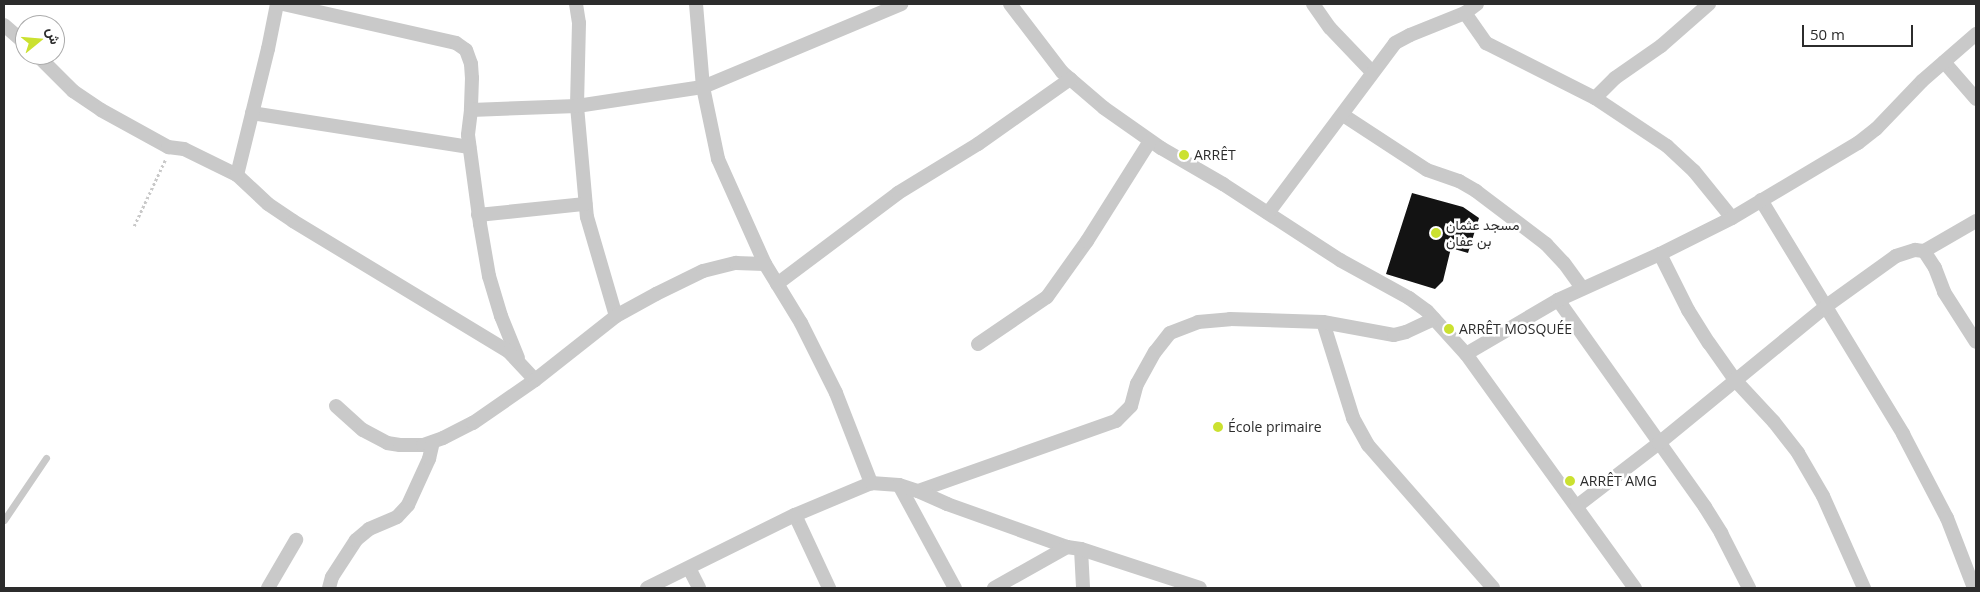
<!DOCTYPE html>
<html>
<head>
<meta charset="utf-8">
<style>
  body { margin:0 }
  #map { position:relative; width:1980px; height:592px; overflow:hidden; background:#fff; font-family:"Open Sans",Vazirmatn,sans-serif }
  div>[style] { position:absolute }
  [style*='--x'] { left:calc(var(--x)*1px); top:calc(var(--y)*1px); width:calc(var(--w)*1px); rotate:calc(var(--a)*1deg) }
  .building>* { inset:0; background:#131313 }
  .path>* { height:2.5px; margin-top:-1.25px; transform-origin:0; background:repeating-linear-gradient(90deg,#c9c9c9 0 2.5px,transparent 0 5px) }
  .lane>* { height:7px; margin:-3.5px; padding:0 3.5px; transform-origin:3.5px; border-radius:3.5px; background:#c9c9c9 }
  .street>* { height:14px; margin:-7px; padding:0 7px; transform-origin:7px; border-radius:7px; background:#c9c9c9 }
  .dots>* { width:14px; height:14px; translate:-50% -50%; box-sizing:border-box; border:2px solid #fff; border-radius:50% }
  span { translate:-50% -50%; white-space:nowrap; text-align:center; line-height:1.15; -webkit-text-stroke:5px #fff; paint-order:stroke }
  .poi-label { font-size:14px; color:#2c2c2c }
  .left { translate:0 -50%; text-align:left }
  .frame { position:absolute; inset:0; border:5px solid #2c2c2c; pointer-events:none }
  .north { position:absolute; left:15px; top:15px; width:50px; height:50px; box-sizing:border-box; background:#fff; border:1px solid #ababab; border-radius:50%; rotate:73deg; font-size:14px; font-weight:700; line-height:20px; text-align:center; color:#2c2c2c }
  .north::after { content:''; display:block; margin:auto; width:18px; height:22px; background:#cbe130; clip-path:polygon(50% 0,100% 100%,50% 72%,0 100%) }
  .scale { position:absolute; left:1802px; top:25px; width:111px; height:22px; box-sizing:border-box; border:2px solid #2c2c2c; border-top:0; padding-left:6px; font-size:15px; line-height:18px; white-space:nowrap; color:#2c2c2c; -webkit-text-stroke:4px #fff; paint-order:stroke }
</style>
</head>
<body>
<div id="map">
  <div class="building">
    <div style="clip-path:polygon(1412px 193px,1463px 207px,1479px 218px,1468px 253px,1451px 248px,1443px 281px,1435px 289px,1386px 274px)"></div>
  </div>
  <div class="path">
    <div style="--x:134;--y:226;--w:73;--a:-64.8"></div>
  </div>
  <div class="lane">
    <div style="--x:4;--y:520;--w:75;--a:-55.9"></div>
  </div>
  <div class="street">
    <div style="--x:283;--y:4;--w:177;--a:12.7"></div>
    <div style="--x:456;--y:43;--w:12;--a:35"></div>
    <div style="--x:466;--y:50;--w:15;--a:70"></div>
    <div style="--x:471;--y:64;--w:14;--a:86"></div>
    <div style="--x:472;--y:78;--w:32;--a:92"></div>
    <div style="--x:471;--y:110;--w:25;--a:97"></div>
    <div style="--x:468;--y:135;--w:90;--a:82.3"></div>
    <div style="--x:480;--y:224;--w:53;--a:80.2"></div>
    <div style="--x:489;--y:276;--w:42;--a:73.3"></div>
    <div style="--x:501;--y:316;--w:45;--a:68"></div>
    <div style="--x:576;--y:4;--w:19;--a:81"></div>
    <div style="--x:579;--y:23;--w:83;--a:91.4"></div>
    <div style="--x:577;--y:106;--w:111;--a:84.9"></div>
    <div style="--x:587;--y:217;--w:103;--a:73.7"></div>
    <div style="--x:696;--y:4;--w:83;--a:85.2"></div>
    <div style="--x:703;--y:87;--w:74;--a:78.2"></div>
    <div style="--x:718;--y:159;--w:115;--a:65.9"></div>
    <div style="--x:765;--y:264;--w:69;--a:58.6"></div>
    <div style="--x:801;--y:323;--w:78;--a:63.4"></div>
    <div style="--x:836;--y:393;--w:97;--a:68.7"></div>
    <div style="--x:1010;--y:4;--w:86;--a:52.6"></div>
    <div style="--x:1062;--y:72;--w:55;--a:40.6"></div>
    <div style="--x:1104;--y:108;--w:70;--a:35.1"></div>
    <div style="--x:1161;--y:148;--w:72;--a:30.1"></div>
    <div style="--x:1223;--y:184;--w:140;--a:33"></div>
    <div style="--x:1340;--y:260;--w:79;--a:28.8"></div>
    <div style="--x:1409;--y:298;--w:22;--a:36"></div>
    <div style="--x:1427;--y:311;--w:58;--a:47.8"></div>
    <div style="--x:1466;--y:354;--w:289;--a:54.2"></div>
    <div style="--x:1313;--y:4;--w:29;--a:55"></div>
    <div style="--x:1330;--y:28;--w:61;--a:46.3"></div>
    <div style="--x:1465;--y:13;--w:37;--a:55"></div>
    <div style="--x:1486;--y:43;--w:122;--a:26.8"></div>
    <div style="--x:1595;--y:98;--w:87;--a:33.7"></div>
    <div style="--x:1667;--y:146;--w:37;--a:43"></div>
    <div style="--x:1694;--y:171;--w:60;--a:51"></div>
    <div style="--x:4;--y:25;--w:28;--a:41"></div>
    <div style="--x:37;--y:55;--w:51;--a:45"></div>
    <div style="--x:73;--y:91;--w:34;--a:34"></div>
    <div style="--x:101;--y:110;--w:77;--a:28.9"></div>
    <div style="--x:168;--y:147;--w:16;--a:7"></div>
    <div style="--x:184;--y:149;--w:59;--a:26.1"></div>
    <div style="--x:237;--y:175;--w:42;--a:43.1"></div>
    <div style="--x:268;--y:204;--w:30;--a:34"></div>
    <div style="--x:293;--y:221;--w:253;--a:31.2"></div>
    <div style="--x:509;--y:352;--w:38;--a:47"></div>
    <div style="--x:1944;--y:62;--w:49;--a:49.1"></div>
    <div style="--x:1595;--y:98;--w:28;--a:-45"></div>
    <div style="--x:1615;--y:78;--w:56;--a:-34.8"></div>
    <div style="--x:1661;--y:46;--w:64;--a:-41.2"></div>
    <div style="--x:471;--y:110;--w:106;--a:-2.2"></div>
    <div style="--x:577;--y:106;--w:127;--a:-8.6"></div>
    <div style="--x:703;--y:87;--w:215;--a:-22.7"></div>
    <div style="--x:252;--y:113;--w:220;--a:8.9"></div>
    <div style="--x:1343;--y:115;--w:100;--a:33.2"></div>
    <div style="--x:1427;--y:170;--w:34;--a:19"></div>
    <div style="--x:1459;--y:181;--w:20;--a:30"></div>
    <div style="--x:1476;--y:191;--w:88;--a:37.1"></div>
    <div style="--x:1546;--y:244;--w:26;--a:47"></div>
    <div style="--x:1564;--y:263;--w:31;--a:54"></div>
    <div style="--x:237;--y:175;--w:130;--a:-76.2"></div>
    <div style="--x:268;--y:49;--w:46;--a:-78.7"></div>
    <div style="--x:1761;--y:200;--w:274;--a:58.7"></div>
    <div style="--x:1903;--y:434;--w:95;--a:62.4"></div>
    <div style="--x:1947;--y:518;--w:75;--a:68.9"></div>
    <div style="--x:1268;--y:213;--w:212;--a:-53.2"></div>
    <div style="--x:1395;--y:43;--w:17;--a:-28"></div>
    <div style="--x:1410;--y:35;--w:59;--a:-21.8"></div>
    <div style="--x:1465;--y:13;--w:15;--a:-37"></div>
    <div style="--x:478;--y:215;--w:108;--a:-5.9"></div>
    <div style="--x:1924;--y:251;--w:60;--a:-30"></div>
    <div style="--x:1660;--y:254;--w:63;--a:63.4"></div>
    <div style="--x:1688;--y:310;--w:39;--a:58"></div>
    <div style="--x:1709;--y:343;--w:45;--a:54.9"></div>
    <div style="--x:1735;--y:380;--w:57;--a:47.1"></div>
    <div style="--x:1774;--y:422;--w:39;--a:52"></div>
    <div style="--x:1798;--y:453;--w:50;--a:59.8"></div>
    <div style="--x:1823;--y:496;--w:101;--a:66"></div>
    <div style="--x:777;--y:284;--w:151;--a:-36.9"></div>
    <div style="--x:898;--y:193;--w:94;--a:-31.5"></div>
    <div style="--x:978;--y:144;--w:113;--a:-35.2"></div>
    <div style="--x:1558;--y:300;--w:254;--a:54.6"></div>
    <div style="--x:1705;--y:507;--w:31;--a:58"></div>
    <div style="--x:1721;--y:533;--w:62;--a:63"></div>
    <div style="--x:1323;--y:322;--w:101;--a:72.6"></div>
    <div style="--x:1353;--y:418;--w:31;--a:61"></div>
    <div style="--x:1368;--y:445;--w:190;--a:48.8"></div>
    <div style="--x:978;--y:344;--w:83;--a:-34.3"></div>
    <div style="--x:1047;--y:297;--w:69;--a:-54.5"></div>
    <div style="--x:1087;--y:241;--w:118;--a:-57.8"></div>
    <div style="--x:1466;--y:354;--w:107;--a:-30.4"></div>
    <div style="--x:1558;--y:300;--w:112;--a:-24.3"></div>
    <div style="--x:1660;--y:254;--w:80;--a:-26.6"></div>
    <div style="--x:1732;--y:218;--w:147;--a:-30.8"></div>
    <div style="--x:1858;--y:143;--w:23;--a:-38"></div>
    <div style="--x:1876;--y:129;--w:66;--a:-46.2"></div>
    <div style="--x:1922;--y:81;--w:72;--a:-41"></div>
    <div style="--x:336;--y:406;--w:36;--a:42"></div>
    <div style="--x:363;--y:430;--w:27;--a:28"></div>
    <div style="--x:387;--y:443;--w:13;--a:9"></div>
    <div style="--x:400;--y:445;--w:23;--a:0"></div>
    <div style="--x:423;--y:445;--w:21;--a:-19"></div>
    <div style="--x:443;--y:438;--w:34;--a:-27"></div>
    <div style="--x:473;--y:423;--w:75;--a:-34.7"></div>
    <div style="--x:535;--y:380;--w:103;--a:-38.3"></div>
    <div style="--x:616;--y:316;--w:46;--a:-28.8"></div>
    <div style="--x:656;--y:294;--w:52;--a:-26.1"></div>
    <div style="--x:703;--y:271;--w:34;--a:-14"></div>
    <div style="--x:736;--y:263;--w:29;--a:2"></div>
    <div style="--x:899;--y:485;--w:117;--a:61.5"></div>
    <div style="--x:918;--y:491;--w:210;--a:-19.5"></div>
    <div style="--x:1116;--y:421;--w:21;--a:-45"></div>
    <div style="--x:1131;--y:406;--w:23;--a:-75"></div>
    <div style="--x:1137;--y:384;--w:37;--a:-61"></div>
    <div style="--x:1155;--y:352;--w:24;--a:-52"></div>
    <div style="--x:1170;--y:333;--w:30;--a:-21"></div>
    <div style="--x:1198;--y:322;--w:32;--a:-5"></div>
    <div style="--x:1230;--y:319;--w:93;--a:1.8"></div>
    <div style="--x:1323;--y:322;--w:72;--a:10.4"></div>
    <div style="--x:1394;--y:335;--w:12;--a:-14"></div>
    <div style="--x:1406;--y:332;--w:31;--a:-25"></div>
    <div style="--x:1577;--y:506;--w:103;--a:-37.5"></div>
    <div style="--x:1659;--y:443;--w:215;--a:-39.3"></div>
    <div style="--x:1825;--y:307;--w:87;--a:-35.7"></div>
    <div style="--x:1896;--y:256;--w:20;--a:-18"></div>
    <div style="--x:1915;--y:250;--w:9;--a:6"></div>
    <div style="--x:1924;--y:251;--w:20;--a:57"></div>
    <div style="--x:1935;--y:268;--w:26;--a:69"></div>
    <div style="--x:1944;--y:292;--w:59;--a:57.4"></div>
    <div style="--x:795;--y:515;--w:81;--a:65"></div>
    <div style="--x:1081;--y:549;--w:39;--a:87"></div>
    <div style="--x:689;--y:568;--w:22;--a:63"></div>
    <div style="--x:268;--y:588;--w:56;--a:-59.7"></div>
    <div style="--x:329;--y:588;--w:11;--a:-75"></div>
    <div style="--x:332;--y:577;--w:44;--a:-57"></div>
    <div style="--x:356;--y:540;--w:17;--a:-40"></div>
    <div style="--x:369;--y:529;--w:30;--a:-23"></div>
    <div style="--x:397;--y:517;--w:16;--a:-47"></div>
    <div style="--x:408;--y:505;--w:51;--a:-65.5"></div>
    <div style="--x:429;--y:459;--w:17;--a:-77"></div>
    <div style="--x:647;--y:588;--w:165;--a:-26.3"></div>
    <div style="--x:795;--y:515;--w:82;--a:-22.8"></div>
    <div style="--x:871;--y:483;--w:28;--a:4"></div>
    <div style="--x:899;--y:485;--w:20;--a:18"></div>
    <div style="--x:918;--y:491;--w:32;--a:24"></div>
    <div style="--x:947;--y:504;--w:127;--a:19.7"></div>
    <div style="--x:1067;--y:547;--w:14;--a:8"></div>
    <div style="--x:1081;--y:549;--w:125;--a:18.1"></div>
    <div style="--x:994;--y:588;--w:84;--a:-29.3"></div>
  </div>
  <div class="dots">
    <div style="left:1184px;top:155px;background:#cbe130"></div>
    <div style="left:1436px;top:233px;background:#cbe130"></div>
    <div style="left:1449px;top:329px;background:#cbe130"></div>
    <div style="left:1218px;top:427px;background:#cbe130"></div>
    <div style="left:1570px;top:481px;background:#cbe130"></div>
  </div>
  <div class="poi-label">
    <span class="left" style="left:1194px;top:155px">ARRÊT</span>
    <span class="left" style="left:1446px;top:233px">مسجد عثمان<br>بن عفان</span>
    <span class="left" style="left:1459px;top:329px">ARRÊT MOSQUÉE</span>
    <span class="left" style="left:1228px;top:427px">École primaire</span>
    <span class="left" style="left:1580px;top:481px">ARRÊT AMG</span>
  </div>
  <div class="frame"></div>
  <div class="north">ش</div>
  <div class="scale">50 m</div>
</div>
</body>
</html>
